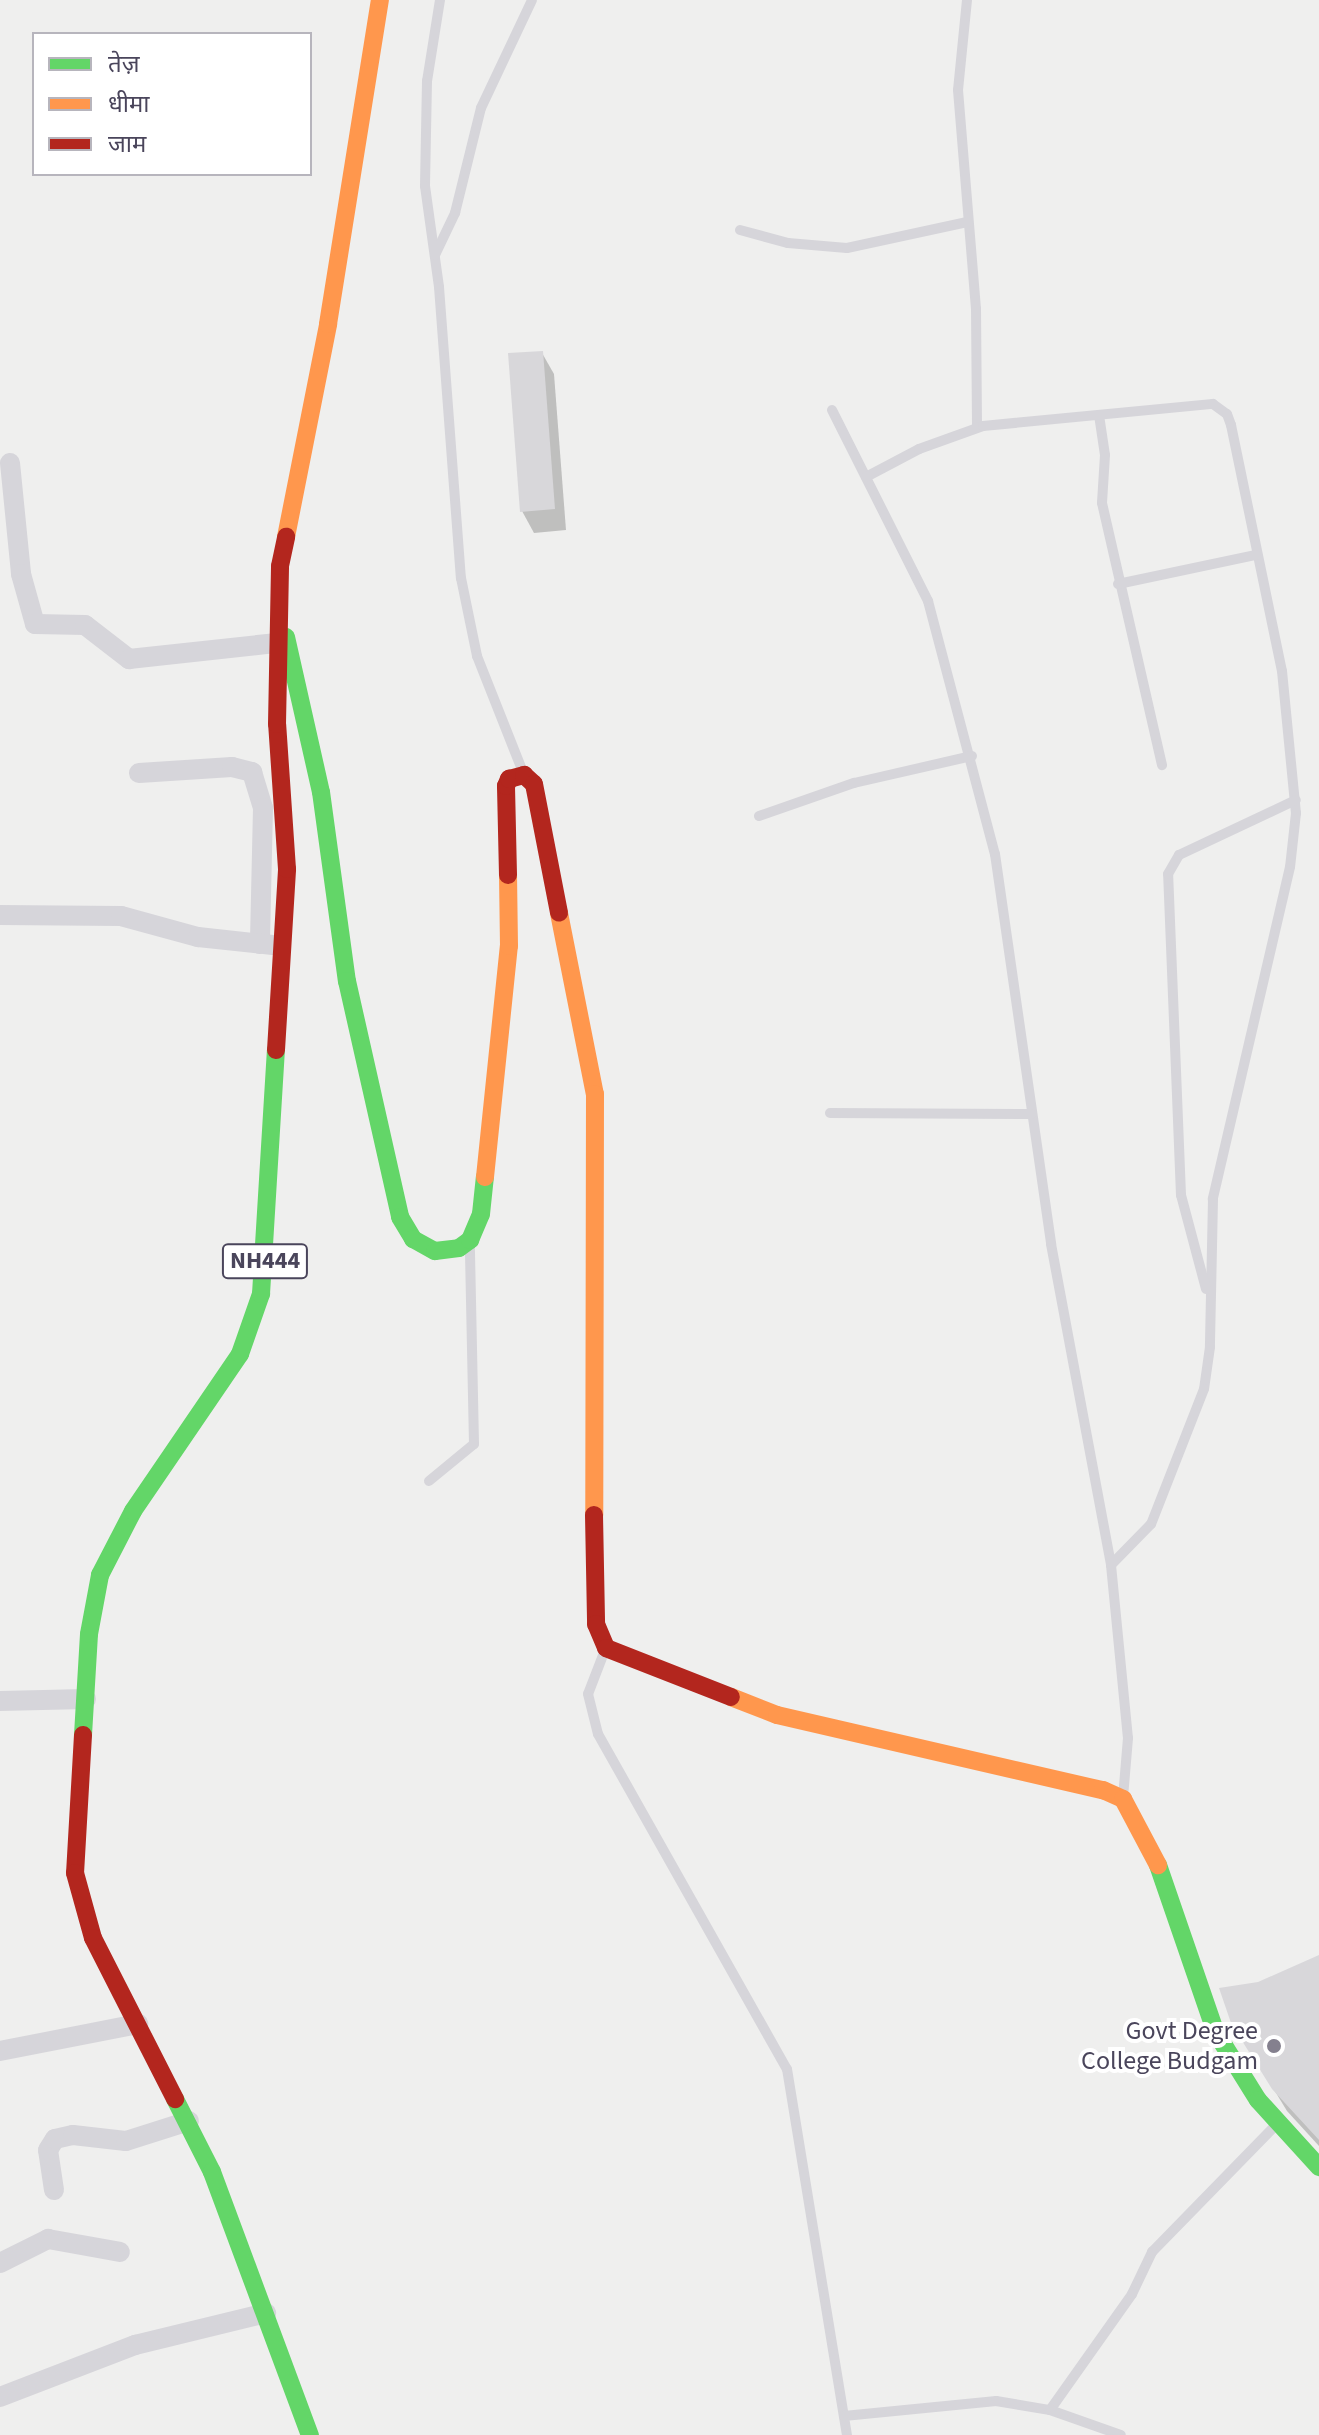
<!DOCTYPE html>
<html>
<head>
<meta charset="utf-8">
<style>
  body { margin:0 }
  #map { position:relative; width:1319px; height:2435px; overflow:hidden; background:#efefee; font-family:"Source Sans 3","Noto Sans Devanagari",sans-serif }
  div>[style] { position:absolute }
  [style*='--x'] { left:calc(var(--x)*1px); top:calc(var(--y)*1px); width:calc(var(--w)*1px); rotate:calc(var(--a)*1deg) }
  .shadow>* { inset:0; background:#0003 }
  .building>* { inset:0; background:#d8d7da }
  .lane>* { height:10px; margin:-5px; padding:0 5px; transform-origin:5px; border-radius:5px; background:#d6d5da }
  .street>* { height:20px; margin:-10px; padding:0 10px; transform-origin:10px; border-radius:10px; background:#d6d5da }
  .fast>* { height:18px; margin:-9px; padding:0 9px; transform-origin:9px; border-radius:9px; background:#63d668 }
  .slow>* { height:18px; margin:-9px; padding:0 9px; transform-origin:9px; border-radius:9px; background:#ff974d }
  .jam>* { height:18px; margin:-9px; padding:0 9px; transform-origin:9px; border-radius:9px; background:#b3261e }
  .dots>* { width:22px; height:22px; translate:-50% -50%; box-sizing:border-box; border:4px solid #fff; border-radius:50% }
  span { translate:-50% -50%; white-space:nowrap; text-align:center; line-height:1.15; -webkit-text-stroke:8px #fff; paint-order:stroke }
  .shield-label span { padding:2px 6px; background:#fff; border:2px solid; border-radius:6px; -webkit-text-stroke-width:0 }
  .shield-label { font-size:24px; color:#4a455b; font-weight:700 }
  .poi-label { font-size:26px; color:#4a455b }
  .right { translate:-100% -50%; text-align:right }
  .legend { position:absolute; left:32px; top:32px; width:280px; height:144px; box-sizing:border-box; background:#fff; border:2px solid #b7b5bd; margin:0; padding:10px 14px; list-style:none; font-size:24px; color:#4a455b }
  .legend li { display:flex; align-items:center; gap:16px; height:40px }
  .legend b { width:40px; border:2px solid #b7b5bd }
</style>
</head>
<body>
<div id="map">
  <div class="shadow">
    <div style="clip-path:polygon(542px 353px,554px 374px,566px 530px,534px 533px,522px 511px)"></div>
    <div style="clip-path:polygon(1319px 1957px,1319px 2146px,1287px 2111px,1247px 2045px,1259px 1984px)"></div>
  </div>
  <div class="building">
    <div style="clip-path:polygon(543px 351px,555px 509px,520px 512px,508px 353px)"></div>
    <div style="clip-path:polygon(1319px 1955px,1319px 2140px,1272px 2089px,1231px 2023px,1219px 1988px,1258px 1982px)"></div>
  </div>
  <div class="lane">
    <div style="--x:440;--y:0;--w:82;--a:99.1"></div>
    <div style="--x:427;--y:81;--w:105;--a:91.1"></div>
    <div style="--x:425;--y:186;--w:102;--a:82.1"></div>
    <div style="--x:439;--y:287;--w:292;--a:85.7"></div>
    <div style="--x:461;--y:578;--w:80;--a:78.4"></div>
    <div style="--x:477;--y:656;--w:125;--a:68.4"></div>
    <div style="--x:967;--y:0;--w:90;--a:95.7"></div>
    <div style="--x:958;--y:90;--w:220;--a:85.3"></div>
    <div style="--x:976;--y:309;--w:118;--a:89.5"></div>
    <div style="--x:740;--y:230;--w:50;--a:15.2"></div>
    <div style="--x:788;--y:243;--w:59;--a:4.8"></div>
    <div style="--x:847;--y:248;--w:123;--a:-12.2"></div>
    <div style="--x:435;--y:255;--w:47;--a:-64.5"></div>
    <div style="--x:455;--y:213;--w:108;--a:-76.1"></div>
    <div style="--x:481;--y:108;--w:119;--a:-64.7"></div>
    <div style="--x:832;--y:410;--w:214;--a:63.3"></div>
    <div style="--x:928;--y:601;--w:262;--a:75.2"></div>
    <div style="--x:995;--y:854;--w:394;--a:81.8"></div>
    <div style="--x:1051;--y:1244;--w:327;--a:79.4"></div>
    <div style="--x:1111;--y:1565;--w:174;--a:84.4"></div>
    <div style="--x:1128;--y:1738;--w:59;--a:94.8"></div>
    <div style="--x:1099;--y:415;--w:40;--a:81.5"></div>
    <div style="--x:1105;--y:455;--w:48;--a:93.6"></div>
    <div style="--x:1102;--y:503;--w:269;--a:77.1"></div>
    <div style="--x:866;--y:477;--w:60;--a:-27.8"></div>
    <div style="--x:919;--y:449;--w:68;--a:-19.8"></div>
    <div style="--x:983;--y:426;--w:231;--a:-5.5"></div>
    <div style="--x:1213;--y:404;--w:17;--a:36"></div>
    <div style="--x:1227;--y:414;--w:12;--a:70"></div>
    <div style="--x:1231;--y:425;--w:251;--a:78.3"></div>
    <div style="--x:1282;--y:671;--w:143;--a:84.4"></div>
    <div style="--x:1296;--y:813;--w:54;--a:96.3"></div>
    <div style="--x:1290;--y:867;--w:341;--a:103.1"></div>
    <div style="--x:1213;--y:1199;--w:148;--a:91.2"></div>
    <div style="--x:1210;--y:1347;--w:42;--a:98.1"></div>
    <div style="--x:1204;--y:1389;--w:145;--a:111.4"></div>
    <div style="--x:1151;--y:1524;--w:57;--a:134.3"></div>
    <div style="--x:1118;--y:584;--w:141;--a:-11.9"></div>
    <div style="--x:759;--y:816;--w:101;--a:-19.2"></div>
    <div style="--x:854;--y:783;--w:121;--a:-12.9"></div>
    <div style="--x:830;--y:1113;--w:201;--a:0.3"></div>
    <div style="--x:1206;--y:1289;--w:97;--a:-104.9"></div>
    <div style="--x:1181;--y:1195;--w:321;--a:-92.3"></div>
    <div style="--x:1168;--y:874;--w:22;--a:-60"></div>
    <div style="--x:1179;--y:855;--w:129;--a:-25.2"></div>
    <div style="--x:429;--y:1481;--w:58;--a:-39.4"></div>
    <div style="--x:474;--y:1444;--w:198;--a:-91.2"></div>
    <div style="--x:605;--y:1650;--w:47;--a:111.1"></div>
    <div style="--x:588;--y:1694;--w:41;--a:76"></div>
    <div style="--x:598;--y:1734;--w:385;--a:60.6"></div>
    <div style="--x:787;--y:2069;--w:371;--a:80.7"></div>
    <div style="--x:1050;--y:2410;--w:142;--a:-54.7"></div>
    <div style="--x:1132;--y:2294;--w:47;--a:-64.5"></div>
    <div style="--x:1152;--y:2252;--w:179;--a:-45.7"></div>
    <div style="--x:844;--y:2416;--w:153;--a:-5.6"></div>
    <div style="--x:996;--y:2401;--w:55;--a:9.5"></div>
    <div style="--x:1050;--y:2410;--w:75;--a:19.4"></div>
  </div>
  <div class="street">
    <div style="--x:10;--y:463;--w:112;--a:84.3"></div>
    <div style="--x:21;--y:574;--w:52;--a:74.4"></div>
    <div style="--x:35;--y:624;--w:50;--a:1.1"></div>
    <div style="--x:85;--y:625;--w:56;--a:37.7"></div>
    <div style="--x:129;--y:659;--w:149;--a:-6.2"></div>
    <div style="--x:139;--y:773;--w:93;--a:-3.7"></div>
    <div style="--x:232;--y:767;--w:21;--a:14"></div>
    <div style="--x:252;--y:772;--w:38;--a:73"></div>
    <div style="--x:263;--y:808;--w:136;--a:91.3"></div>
    <div style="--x:0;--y:915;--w:121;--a:0.5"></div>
    <div style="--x:121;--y:916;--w:80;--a:15.3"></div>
    <div style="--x:198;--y:937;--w:75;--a:6.1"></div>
    <div style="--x:0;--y:1701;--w:86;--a:-1.3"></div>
    <div style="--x:0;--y:2051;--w:141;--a:-11.1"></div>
    <div style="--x:54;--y:2190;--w:40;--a:-98.5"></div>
    <div style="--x:48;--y:2150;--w:13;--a:-58"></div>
    <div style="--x:55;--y:2139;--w:18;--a:-13"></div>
    <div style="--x:73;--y:2135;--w:53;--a:6.5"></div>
    <div style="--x:126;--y:2141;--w:66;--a:-17.6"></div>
    <div style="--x:0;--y:2263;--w:54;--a:-26.6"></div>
    <div style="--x:48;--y:2239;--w:73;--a:10.2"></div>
    <div style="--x:0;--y:2397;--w:145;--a:-21.1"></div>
    <div style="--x:135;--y:2345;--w:135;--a:-13.7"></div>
  </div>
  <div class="fast">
    <div style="--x:286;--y:637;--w:159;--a:77.3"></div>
    <div style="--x:321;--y:792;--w:191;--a:82.2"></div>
    <div style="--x:347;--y:981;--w:242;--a:77.3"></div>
    <div style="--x:400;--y:1217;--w:26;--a:59"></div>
    <div style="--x:413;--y:1239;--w:25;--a:29"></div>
    <div style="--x:435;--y:1251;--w:24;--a:-7"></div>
    <div style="--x:459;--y:1248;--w:14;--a:-36"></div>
    <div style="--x:470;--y:1240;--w:28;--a:-67"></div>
    <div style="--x:481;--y:1214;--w:37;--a:-84"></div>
    <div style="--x:83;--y:1735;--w:101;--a:-86.6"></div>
    <div style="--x:89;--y:1634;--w:60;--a:-79.4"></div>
    <div style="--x:100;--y:1575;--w:72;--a:-62.7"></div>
    <div style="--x:133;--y:1511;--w:190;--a:-55.7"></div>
    <div style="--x:240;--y:1354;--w:64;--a:-70.7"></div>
    <div style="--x:261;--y:1294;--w:244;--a:-86.5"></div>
    <div style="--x:1158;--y:1865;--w:176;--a:71"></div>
    <div style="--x:1215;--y:2031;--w:81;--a:58.1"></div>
    <div style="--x:1258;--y:2100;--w:91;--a:47.7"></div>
    <div style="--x:175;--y:2099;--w:82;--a:63.1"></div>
    <div style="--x:212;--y:2172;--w:281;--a:69.6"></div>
  </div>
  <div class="slow">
    <div style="--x:286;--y:537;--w:217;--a:-78.8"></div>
    <div style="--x:328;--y:324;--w:328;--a:-80.9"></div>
    <div style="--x:559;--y:913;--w:185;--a:78.8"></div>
    <div style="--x:595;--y:1094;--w:421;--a:90.1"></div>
    <div style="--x:485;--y:1177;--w:232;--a:-84.1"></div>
    <div style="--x:509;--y:946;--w:71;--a:-90.8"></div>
    <div style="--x:731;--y:1697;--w:49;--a:21.4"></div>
    <div style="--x:777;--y:1715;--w:335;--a:13"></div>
    <div style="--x:1103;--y:1790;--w:22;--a:24"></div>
    <div style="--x:1123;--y:1799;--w:75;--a:62.1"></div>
  </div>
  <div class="jam">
    <div style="--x:508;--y:875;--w:89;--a:-91.3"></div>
    <div style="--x:506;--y:786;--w:8;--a:-67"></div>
    <div style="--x:509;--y:779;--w:16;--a:-15"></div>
    <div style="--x:524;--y:775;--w:13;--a:42"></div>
    <div style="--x:534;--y:784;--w:131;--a:79"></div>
    <div style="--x:276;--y:1050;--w:181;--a:-86.5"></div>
    <div style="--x:287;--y:869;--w:145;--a:-93.9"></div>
    <div style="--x:277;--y:724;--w:158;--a:-88.9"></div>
    <div style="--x:280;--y:566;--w:30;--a:-78"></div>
    <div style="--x:594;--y:1515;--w:109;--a:88.9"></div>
    <div style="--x:596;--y:1624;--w:26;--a:67"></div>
    <div style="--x:606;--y:1648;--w:134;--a:21.4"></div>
    <div style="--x:83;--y:1735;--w:138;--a:93.3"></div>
    <div style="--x:75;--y:1873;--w:67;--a:74.5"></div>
    <div style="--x:93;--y:1938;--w:181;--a:63"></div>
  </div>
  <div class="dots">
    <div style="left:1274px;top:2046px;background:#84808e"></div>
  </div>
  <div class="shield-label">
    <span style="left:265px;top:1261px">NH444</span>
  </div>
  <div class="poi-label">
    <span class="right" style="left:1258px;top:2046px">Govt Degree<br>College Budgam</span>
  </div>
  <ul class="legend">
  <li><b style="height:10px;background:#63d668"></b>तेज़</li>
  <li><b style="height:10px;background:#ff974d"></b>धीमा</li>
  <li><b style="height:10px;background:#b3261e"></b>जाम</li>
  </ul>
</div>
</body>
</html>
